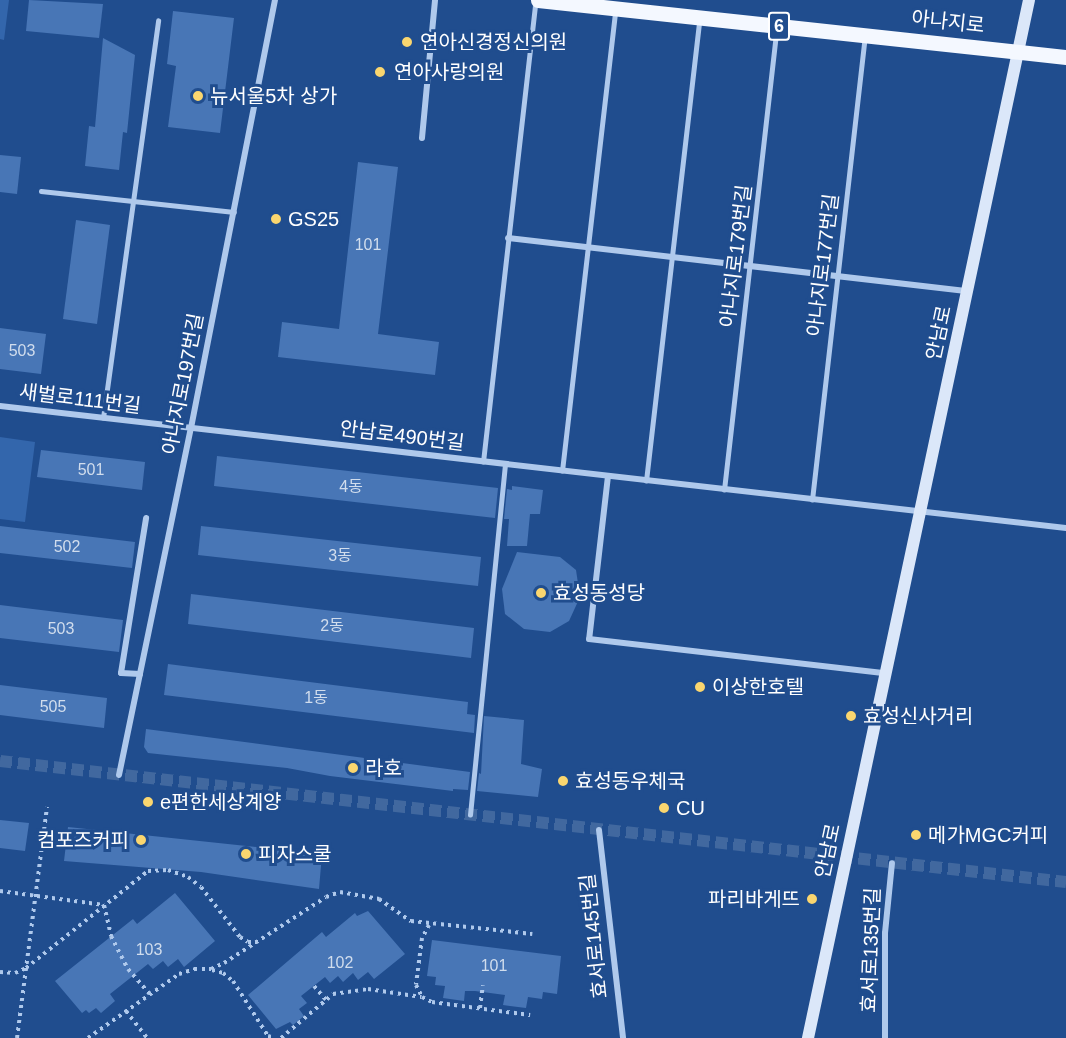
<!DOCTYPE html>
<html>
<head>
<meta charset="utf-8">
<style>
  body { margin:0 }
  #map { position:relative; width:1066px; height:1038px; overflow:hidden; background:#204d8e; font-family:Arial,"Noto Sans KR",sans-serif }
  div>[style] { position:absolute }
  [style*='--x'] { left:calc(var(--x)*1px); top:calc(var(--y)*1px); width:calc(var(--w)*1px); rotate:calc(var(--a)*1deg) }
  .green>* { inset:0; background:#3366ac }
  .building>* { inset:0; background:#4876b6 }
  .secondary-tunnel>* { height:12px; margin-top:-6px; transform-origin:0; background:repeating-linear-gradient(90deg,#41689f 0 12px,transparent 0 18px) }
  .path>* { height:4px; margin-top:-2px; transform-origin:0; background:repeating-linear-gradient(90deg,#afc9ec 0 3px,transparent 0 7.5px) }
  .lane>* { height:4.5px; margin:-2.25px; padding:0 2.25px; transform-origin:2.25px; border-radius:2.25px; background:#afc9ec }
  .street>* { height:6px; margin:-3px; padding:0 3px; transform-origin:3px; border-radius:3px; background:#afc9ec }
  .secondary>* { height:12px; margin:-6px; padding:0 6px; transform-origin:6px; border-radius:6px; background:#dbe7f9 }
  .primary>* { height:15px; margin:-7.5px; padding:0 7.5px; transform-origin:7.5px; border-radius:7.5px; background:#f4f8ff }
  .dots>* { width:16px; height:16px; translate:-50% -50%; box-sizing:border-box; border:3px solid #204d8e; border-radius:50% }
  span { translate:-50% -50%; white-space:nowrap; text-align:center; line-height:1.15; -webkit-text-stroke:6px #204d8e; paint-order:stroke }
  .number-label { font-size:16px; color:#d1dded }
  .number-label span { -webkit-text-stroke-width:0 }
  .shield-label span { padding:2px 4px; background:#204d8e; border:2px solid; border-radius:4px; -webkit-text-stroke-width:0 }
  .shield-label { font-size:18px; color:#fff; font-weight:700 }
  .street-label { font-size:20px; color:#fff }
  .poi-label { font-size:20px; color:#fff }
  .left { translate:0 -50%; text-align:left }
  .right { translate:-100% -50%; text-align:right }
</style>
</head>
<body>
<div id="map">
  <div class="green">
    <div style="clip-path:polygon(0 0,9px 0,4px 40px,0 39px)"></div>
    <div style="clip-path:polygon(0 437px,35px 442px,25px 522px,0 519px)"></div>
  </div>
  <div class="building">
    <div style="clip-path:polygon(29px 0,103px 4px,99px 38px,26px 31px)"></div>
    <div style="clip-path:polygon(173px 11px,234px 18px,220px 133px,168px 127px,176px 66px,167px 64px)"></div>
    <div style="clip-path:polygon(103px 38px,135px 55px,127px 133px,123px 132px,119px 170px,85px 166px,89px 126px,95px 127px)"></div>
    <div style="clip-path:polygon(0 155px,21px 157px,17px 194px,0 192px)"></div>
    <div style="clip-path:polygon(358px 162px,398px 167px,378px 334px,439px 342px,435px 375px,278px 357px,282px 322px,339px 329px)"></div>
    <div style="clip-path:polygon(76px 220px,110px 225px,97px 324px,63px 319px)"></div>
    <div style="clip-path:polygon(0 328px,46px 334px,41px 374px,0 369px)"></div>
    <div style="clip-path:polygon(41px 450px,145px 462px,142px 490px,37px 477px)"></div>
    <div style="clip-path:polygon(217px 456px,498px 488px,495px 518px,214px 486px)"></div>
    <div style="clip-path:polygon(512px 486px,543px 490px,540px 514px,530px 514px,527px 546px,507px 546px,509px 519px,504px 519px,507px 489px,512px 490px)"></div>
    <div style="clip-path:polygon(0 526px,135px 542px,132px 568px,0 553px)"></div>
    <div style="clip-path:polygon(201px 526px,481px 557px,478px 586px,198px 555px)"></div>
    <div style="clip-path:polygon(517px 552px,560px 557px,576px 570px,580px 597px,569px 621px,550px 632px,524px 629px,505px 614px,502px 589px)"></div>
    <div style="clip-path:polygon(191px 594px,474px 628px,471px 658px,188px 624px)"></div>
    <div style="clip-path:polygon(0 605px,123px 620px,119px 652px,0 638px)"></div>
    <div style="clip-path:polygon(168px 664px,468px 702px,467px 714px,475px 715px,474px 733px,164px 695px)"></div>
    <div style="clip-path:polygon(0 685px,107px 698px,104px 728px,0 715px)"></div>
    <div style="clip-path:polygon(484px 716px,524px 720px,521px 764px,542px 769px,538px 797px,477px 791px,479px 773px,481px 774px)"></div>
    <div style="clip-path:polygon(146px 729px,470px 772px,468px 790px,453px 789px,453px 791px,330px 776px,287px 768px,148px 753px,144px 747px)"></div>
    <div style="clip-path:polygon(0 820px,29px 823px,25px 851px,0 848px)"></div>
    <div style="clip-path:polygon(68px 827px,322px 854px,319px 889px,201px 872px,64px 861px)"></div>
    <div style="clip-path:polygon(175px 893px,215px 941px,184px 967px,178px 959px,168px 967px,163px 961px,153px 969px,148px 964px,110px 994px,115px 1001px,101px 1013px,96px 1008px,89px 1013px,86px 1010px,82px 1013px,55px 981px,133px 919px,137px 924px)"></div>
    <div style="clip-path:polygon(368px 911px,405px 954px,374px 979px,368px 972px,358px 980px,353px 973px,343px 982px,338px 976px,330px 983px,325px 977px,301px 996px,307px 1003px,299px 1009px,304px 1016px,293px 1025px,290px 1022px,276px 1029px,248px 995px,322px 932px,326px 937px,355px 913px,357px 916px)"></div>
    <div style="clip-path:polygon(432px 940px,561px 956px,557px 994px,543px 992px,542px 999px,528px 997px,526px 1008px,503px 1005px,505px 995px,475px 991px,465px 991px,464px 1001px,443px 998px,445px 986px,435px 985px,436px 977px,427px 976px)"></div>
  </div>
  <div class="secondary-tunnel">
    <div style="--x:0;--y:761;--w:1073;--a:6.48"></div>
  </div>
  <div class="path">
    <div style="--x:0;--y:891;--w:105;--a:7.7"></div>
    <div style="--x:104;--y:905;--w:32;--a:77"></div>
    <div style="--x:111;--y:936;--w:37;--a:63"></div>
    <div style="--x:128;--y:969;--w:33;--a:49"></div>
    <div style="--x:429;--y:925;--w:15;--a:118"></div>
    <div style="--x:422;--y:938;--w:47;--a:97.3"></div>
    <div style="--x:416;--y:985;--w:13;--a:63"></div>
    <div style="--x:422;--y:997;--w:11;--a:27"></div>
    <div style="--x:432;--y:1002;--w:99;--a:7.6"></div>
    <div style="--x:212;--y:970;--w:11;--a:15"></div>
    <div style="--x:223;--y:973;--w:13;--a:39"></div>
    <div style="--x:233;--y:981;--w:65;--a:57.5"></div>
    <div style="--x:268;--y:1036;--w:6;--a:18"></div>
    <div style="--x:0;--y:972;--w:15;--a:4"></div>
    <div style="--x:15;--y:973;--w:12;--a:-24"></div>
    <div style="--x:26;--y:968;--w:156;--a:-38.5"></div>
    <div style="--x:148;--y:871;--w:20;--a:-3"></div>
    <div style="--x:168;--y:870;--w:21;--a:19"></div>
    <div style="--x:188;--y:877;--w:16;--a:38"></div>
    <div style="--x:201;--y:887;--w:63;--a:52"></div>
    <div style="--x:240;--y:937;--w:9;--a:32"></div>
    <div style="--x:248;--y:942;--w:8;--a:0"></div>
    <div style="--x:314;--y:986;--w:18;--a:49"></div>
    <div style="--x:480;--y:1008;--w:23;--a:-83"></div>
    <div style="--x:126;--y:1011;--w:34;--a:52"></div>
    <div style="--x:17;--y:1038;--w:233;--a:-82.6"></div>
    <div style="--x:88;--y:1038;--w:111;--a:-35.1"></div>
    <div style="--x:179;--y:974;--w:16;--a:-18"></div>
    <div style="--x:194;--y:969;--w:17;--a:0"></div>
    <div style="--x:211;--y:969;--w:14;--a:-25"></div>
    <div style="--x:224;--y:963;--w:121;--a:-32.9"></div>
    <div style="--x:326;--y:897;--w:15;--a:-20"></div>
    <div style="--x:340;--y:892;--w:40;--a:10"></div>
    <div style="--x:379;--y:899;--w:39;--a:35"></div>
    <div style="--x:411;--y:921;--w:122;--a:6.1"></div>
    <div style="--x:281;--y:1038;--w:68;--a:-40.2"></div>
    <div style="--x:333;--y:994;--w:35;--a:-8"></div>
    <div style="--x:368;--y:989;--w:54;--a:8.6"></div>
  </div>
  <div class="lane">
    <div style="--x:41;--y:191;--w:194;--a:6.2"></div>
    <div style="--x:103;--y:418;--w:401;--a:-82.1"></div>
    <div style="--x:483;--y:462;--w:462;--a:-83.5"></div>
    <div style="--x:562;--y:471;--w:463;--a:-83.4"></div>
    <div style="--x:646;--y:481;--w:464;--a:-83.4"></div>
    <div style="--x:724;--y:490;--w:465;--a:-83.5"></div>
    <div style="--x:812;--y:500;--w:466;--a:-83.5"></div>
    <div style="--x:470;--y:815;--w:353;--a:-84.3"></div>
  </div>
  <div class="street">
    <div style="--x:422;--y:138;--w:139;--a:-84.6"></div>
    <div style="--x:508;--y:238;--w:463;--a:6.6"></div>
    <div style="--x:0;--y:406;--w:1073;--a:6.53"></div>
    <div style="--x:608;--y:476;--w:164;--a:96.6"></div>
    <div style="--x:589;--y:639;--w:298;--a:6.6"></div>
    <div style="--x:140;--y:674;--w:19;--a:-177"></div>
    <div style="--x:121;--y:673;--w:157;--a:-80.8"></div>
    <div style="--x:119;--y:775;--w:354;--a:-78.3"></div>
    <div style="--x:191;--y:428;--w:436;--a:-78.9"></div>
    <div style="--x:599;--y:830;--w:209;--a:83.4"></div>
    <div style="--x:885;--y:1038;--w:105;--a:-90"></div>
    <div style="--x:885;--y:933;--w:70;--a:-84.3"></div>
  </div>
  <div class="secondary">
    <div style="--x:808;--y:1038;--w:1061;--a:-77.98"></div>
  </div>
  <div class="primary">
    <div style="--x:538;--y:0;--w:531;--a:6.16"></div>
  </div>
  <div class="dots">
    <div style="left:407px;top:42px;background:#fad66f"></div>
    <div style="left:380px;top:72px;background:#fad66f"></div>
    <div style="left:198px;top:96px;background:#fad66f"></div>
    <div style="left:276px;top:219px;background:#fad66f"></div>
    <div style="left:541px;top:593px;background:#fad66f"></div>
    <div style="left:700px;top:687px;background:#fad66f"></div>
    <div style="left:851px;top:716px;background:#fad66f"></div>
    <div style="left:353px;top:768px;background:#fad66f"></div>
    <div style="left:563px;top:781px;background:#fad66f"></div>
    <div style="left:148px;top:802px;background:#fad66f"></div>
    <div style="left:664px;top:808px;background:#fad66f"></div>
    <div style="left:916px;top:835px;background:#fad66f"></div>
    <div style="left:141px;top:840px;background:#fad66f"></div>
    <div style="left:246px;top:854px;background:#fad66f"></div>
    <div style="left:812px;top:899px;background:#fad66f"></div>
  </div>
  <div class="number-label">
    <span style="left:368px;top:245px">101</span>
    <span style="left:22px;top:351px">503</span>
    <span style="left:91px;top:470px">501</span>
    <span style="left:351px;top:487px">4동</span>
    <span style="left:67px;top:547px">502</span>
    <span style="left:340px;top:556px">3동</span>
    <span style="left:332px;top:626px">2동</span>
    <span style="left:61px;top:629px">503</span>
    <span style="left:316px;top:698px">1동</span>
    <span style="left:53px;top:707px">505</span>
    <span style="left:149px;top:950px">103</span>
    <span style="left:340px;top:963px">102</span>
    <span style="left:494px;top:966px">101</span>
  </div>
  <div class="shield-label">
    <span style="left:779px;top:26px">6</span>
  </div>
  <div class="street-label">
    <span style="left:948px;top:22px;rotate:6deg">아나지로</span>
    <span style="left:736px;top:256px;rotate:-83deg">아나지로179번길</span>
    <span style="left:823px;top:265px;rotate:-83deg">아나지로177번길</span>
    <span style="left:939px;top:333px;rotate:-78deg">안남로</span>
    <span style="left:183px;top:384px;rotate:-79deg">아나지로197번길</span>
    <span style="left:80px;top:399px;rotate:7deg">새벌로111번길</span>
    <span style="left:402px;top:436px;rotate:7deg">안남로490번길</span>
    <span style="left:828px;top:851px;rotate:-78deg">안남로</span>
    <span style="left:594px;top:936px;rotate:-96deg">효서로145번길</span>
    <span style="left:871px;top:950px;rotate:-88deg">효서로135번길</span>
  </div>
  <div class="poi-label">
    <span class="left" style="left:420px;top:42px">연아신경정신의원</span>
    <span class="left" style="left:394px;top:72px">연아사랑의원</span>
    <span class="left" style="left:210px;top:96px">뉴서울5차 상가</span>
    <span class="left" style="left:288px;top:219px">GS25</span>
    <span class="left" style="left:553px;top:593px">효성동성당</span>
    <span class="left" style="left:712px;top:687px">이상한호텔</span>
    <span class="left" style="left:863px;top:716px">효성신사거리</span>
    <span class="left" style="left:365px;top:768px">라호</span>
    <span class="left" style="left:575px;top:781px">효성동우체국</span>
    <span class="left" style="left:160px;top:802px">e편한세상계양</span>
    <span class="left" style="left:676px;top:808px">CU</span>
    <span class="left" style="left:928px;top:835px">메가MGC커피</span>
    <span class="right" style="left:129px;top:840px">컴포즈커피</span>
    <span class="left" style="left:258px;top:854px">피자스쿨</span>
    <span class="right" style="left:800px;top:899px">파리바게뜨</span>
  </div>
</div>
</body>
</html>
